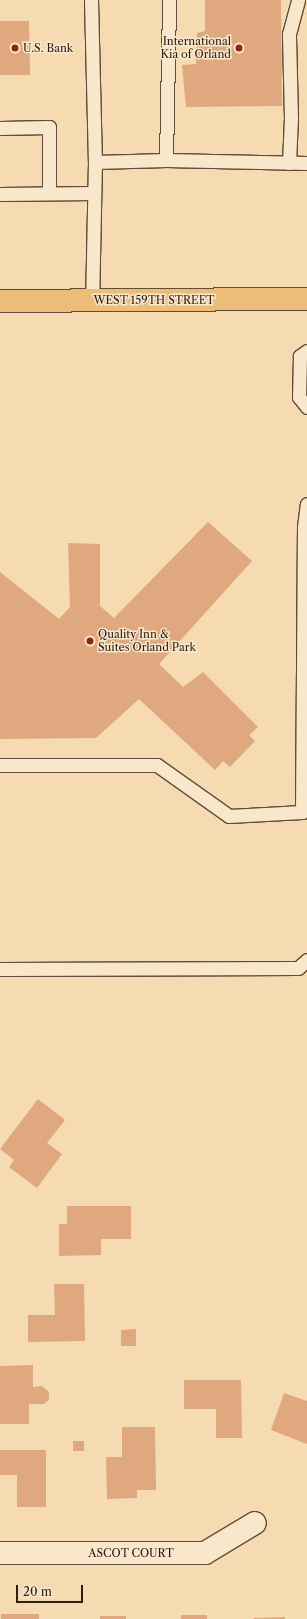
<!DOCTYPE html>
<html>
<head>
<meta charset="utf-8">
<style>
  body { margin:0 }
  #map { position:relative; width:307px; height:1619px; overflow:hidden; background:#f6dab1; font-family:"Libre Caslon Text",serif }
  div>[style] { position:absolute }
  [style*='--x'] { left:calc(var(--x)*1px); top:calc(var(--y)*1px); width:calc(var(--w)*1px); rotate:calc(var(--a)*1deg) }
  .building>* { inset:0; background:#dfa87e }
  .roads { filter:drop-shadow(1px 0 #604c38) drop-shadow(-1px 0 #604c38) drop-shadow(0 1px #604c38) drop-shadow(0 -1px #604c38) }
  .lane>* { height:13px; margin:-6.5px; padding:0 6.5px; transform-origin:6.5px; border-radius:6.5px; background:#f9e7cc }
  .street>* { height:22px; margin:-11px; padding:0 11px; transform-origin:11px; border-radius:11px; background:#f9e7cc }
  .primary>* { height:22px; margin:-11px; padding:0 11px; transform-origin:11px; border-radius:11px; background:#ebbd78 }
  .dots>* { width:11px; height:11px; translate:-50% -50%; box-sizing:border-box; border:2px solid #f9e7cc; border-radius:50% }
  span { translate:-50% -50%; white-space:nowrap; text-align:center; line-height:1.15; -webkit-text-stroke:3px #f9e7cc; paint-order:stroke }
  .poi-label { font-size:11px; color:#2e1d10 }
  .right { translate:-100% -50%; text-align:right }
  .left { translate:0 -50%; text-align:left }
  .street-label { font-size:11px; color:#2e1d10 }
  .scale { position:absolute; left:16px; top:1585px; width:67px; height:18px; box-sizing:border-box; border:2px solid #2e1d10; border-top:0; padding-left:5px; font-size:12px; line-height:14px; white-space:nowrap; color:#2e1d10; -webkit-text-stroke:3px #f9e7cc; paint-order:stroke }
</style>
</head>
<body>
<div id="map">
  <div class="building">
    <div style="clip-path:polygon(205px 0,281px 0,282px 106px,186px 107px,182px 65px,196px 64px,197px 33px,205px 31px)"></div>
    <div style="clip-path:polygon(0 21px,29px 21px,30px 75px,0 75px)"></div>
    <div style="clip-path:polygon(208px 522px,252px 561px,159px 664px,183px 687px,203px 672px,258px 727px,249px 735px,255px 741px,230px 767px,223px 761px,215px 770px,139px 699px,96px 738px,0 739px,0 572px,59px 619px,70px 607px,68px 543px,100px 544px,100px 606px,114px 618px)"></div>
    <div style="clip-path:polygon(38px 1099px,65px 1120px,47px 1143px,62px 1154px,37px 1188px,9px 1167px,14px 1160px,0 1149px)"></div>
    <div style="clip-path:polygon(67px 1206px,131px 1206px,131px 1239px,101px 1239px,101px 1255px,59px 1256px,59px 1224px,67px 1224px)"></div>
    <div style="clip-path:polygon(54px 1284px,84px 1284px,85px 1341px,28px 1342px,28px 1315px,55px 1315px)"></div>
    <div style="clip-path:polygon(136px 1329px,136px 1346px,121px 1346px,121px 1330px)"></div>
    <div style="clip-path:polygon(33px 1365px,33px 1387px,42px 1386px,49px 1392px,49px 1400px,44px 1404px,29px 1404px,29px 1424px,0 1424px,0 1366px)"></div>
    <div style="clip-path:polygon(184px 1380px,241px 1380px,242px 1438px,216px 1438px,216px 1409px,184px 1409px)"></div>
    <div style="clip-path:polygon(284px 1393px,307px 1401px,307px 1444px,271px 1430px)"></div>
    <div style="clip-path:polygon(122px 1427px,155px 1427px,156px 1490px,137px 1490px,137px 1498px,107px 1499px,106px 1457px,122px 1457px)"></div>
    <div style="clip-path:polygon(73px 1441px,84px 1441px,84px 1451px,73px 1451px)"></div>
    <div style="clip-path:polygon(0 1450px,46px 1450px,46px 1507px,17px 1507px,17px 1475px,0 1475px)"></div>
    <div style="clip-path:polygon(1px 1614px,39px 1614px,39px 1619px,1px 1619px)"></div>
    <div style="clip-path:polygon(181px 1615px,207px 1615px,207px 1619px,181px 1619px)"></div>
    <div style="clip-path:polygon(100px 1616px,126px 1616px,126px 1619px,100px 1619px)"></div>
    <div style="clip-path:polygon(285px 1617px,285px 1619px,254px 1619px,254px 1618px)"></div>
  </div>
  <div class="roads">
    <div class="lane">
      <div style="--x:91;--y:0;--w:162;--a:88.6"></div>
      <div style="--x:95;--y:162;--w:138;--a:91.2"></div>
      <div style="--x:0;--y:128;--w:49;--a:-1.2"></div>
      <div style="--x:49;--y:127;--w:66;--a:90"></div>
      <div style="--x:166;--y:160;--w:160;--a:-88.9"></div>
      <div style="--x:95;--y:162;--w:71;--a:-1.6"></div>
      <div style="--x:166;--y:160;--w:141;--a:1.2"></div>
      <div style="--x:289;--y:163;--w:45;--a:-87.5"></div>
      <div style="--x:291;--y:118;--w:84;--a:-91.4"></div>
      <div style="--x:289;--y:34;--w:35;--a:-75"></div>
      <div style="--x:0;--y:194;--w:94;--a:-0.6"></div>
      <div style="--x:307;--y:351;--w:9;--a:144"></div>
      <div style="--x:300;--y:356;--w:41;--a:91.4"></div>
      <div style="--x:299;--y:397;--w:13;--a:51"></div>
      <div style="--x:0;--y:765;--w:157;--a:0"></div>
      <div style="--x:157;--y:765;--w:88;--a:35.3"></div>
      <div style="--x:229;--y:816;--w:73;--a:-3.1"></div>
      <div style="--x:302;--y:812;--w:285;--a:-89.6"></div>
      <div style="--x:304;--y:527;--w:23;--a:-83"></div>
      <div style="--x:0;--y:969;--w:298;--a:-0.2"></div>
      <div style="--x:298;--y:968;--w:12;--a:-42"></div>
    </div>
    <div class="street">
      <div style="--x:0;--y:1553;--w:205;--a:0"></div>
      <div style="--x:205;--y:1553;--w:58;--a:-31"></div>
    </div>
    <div class="primary">
      <div style="--x:0;--y:301;--w:307;--a:-0.4"></div>
    </div>
  </div>
  <div class="dots">
    <div style="left:15px;top:48px;background:#8f2418"></div>
    <div style="left:239px;top:48px;background:#8f2418"></div>
    <div style="left:90px;top:641px;background:#8f2418"></div>
  </div>
  <div class="poi-label">
    <span class="right" style="left:231px;top:48px">International<br>Kia of Orland</span>
    <span class="left" style="left:23px;top:48px">U.S. Bank</span>
    <span class="left" style="left:98px;top:641px">Quality Inn &amp;<br>Suites Orland Park</span>
  </div>
  <div class="street-label">
    <span style="left:154px;top:300px">WEST 159TH STREET</span>
    <span style="left:131px;top:1553px">ASCOT COURT</span>
  </div>
  <div class="scale">20 m</div>
</div>
</body>
</html>
